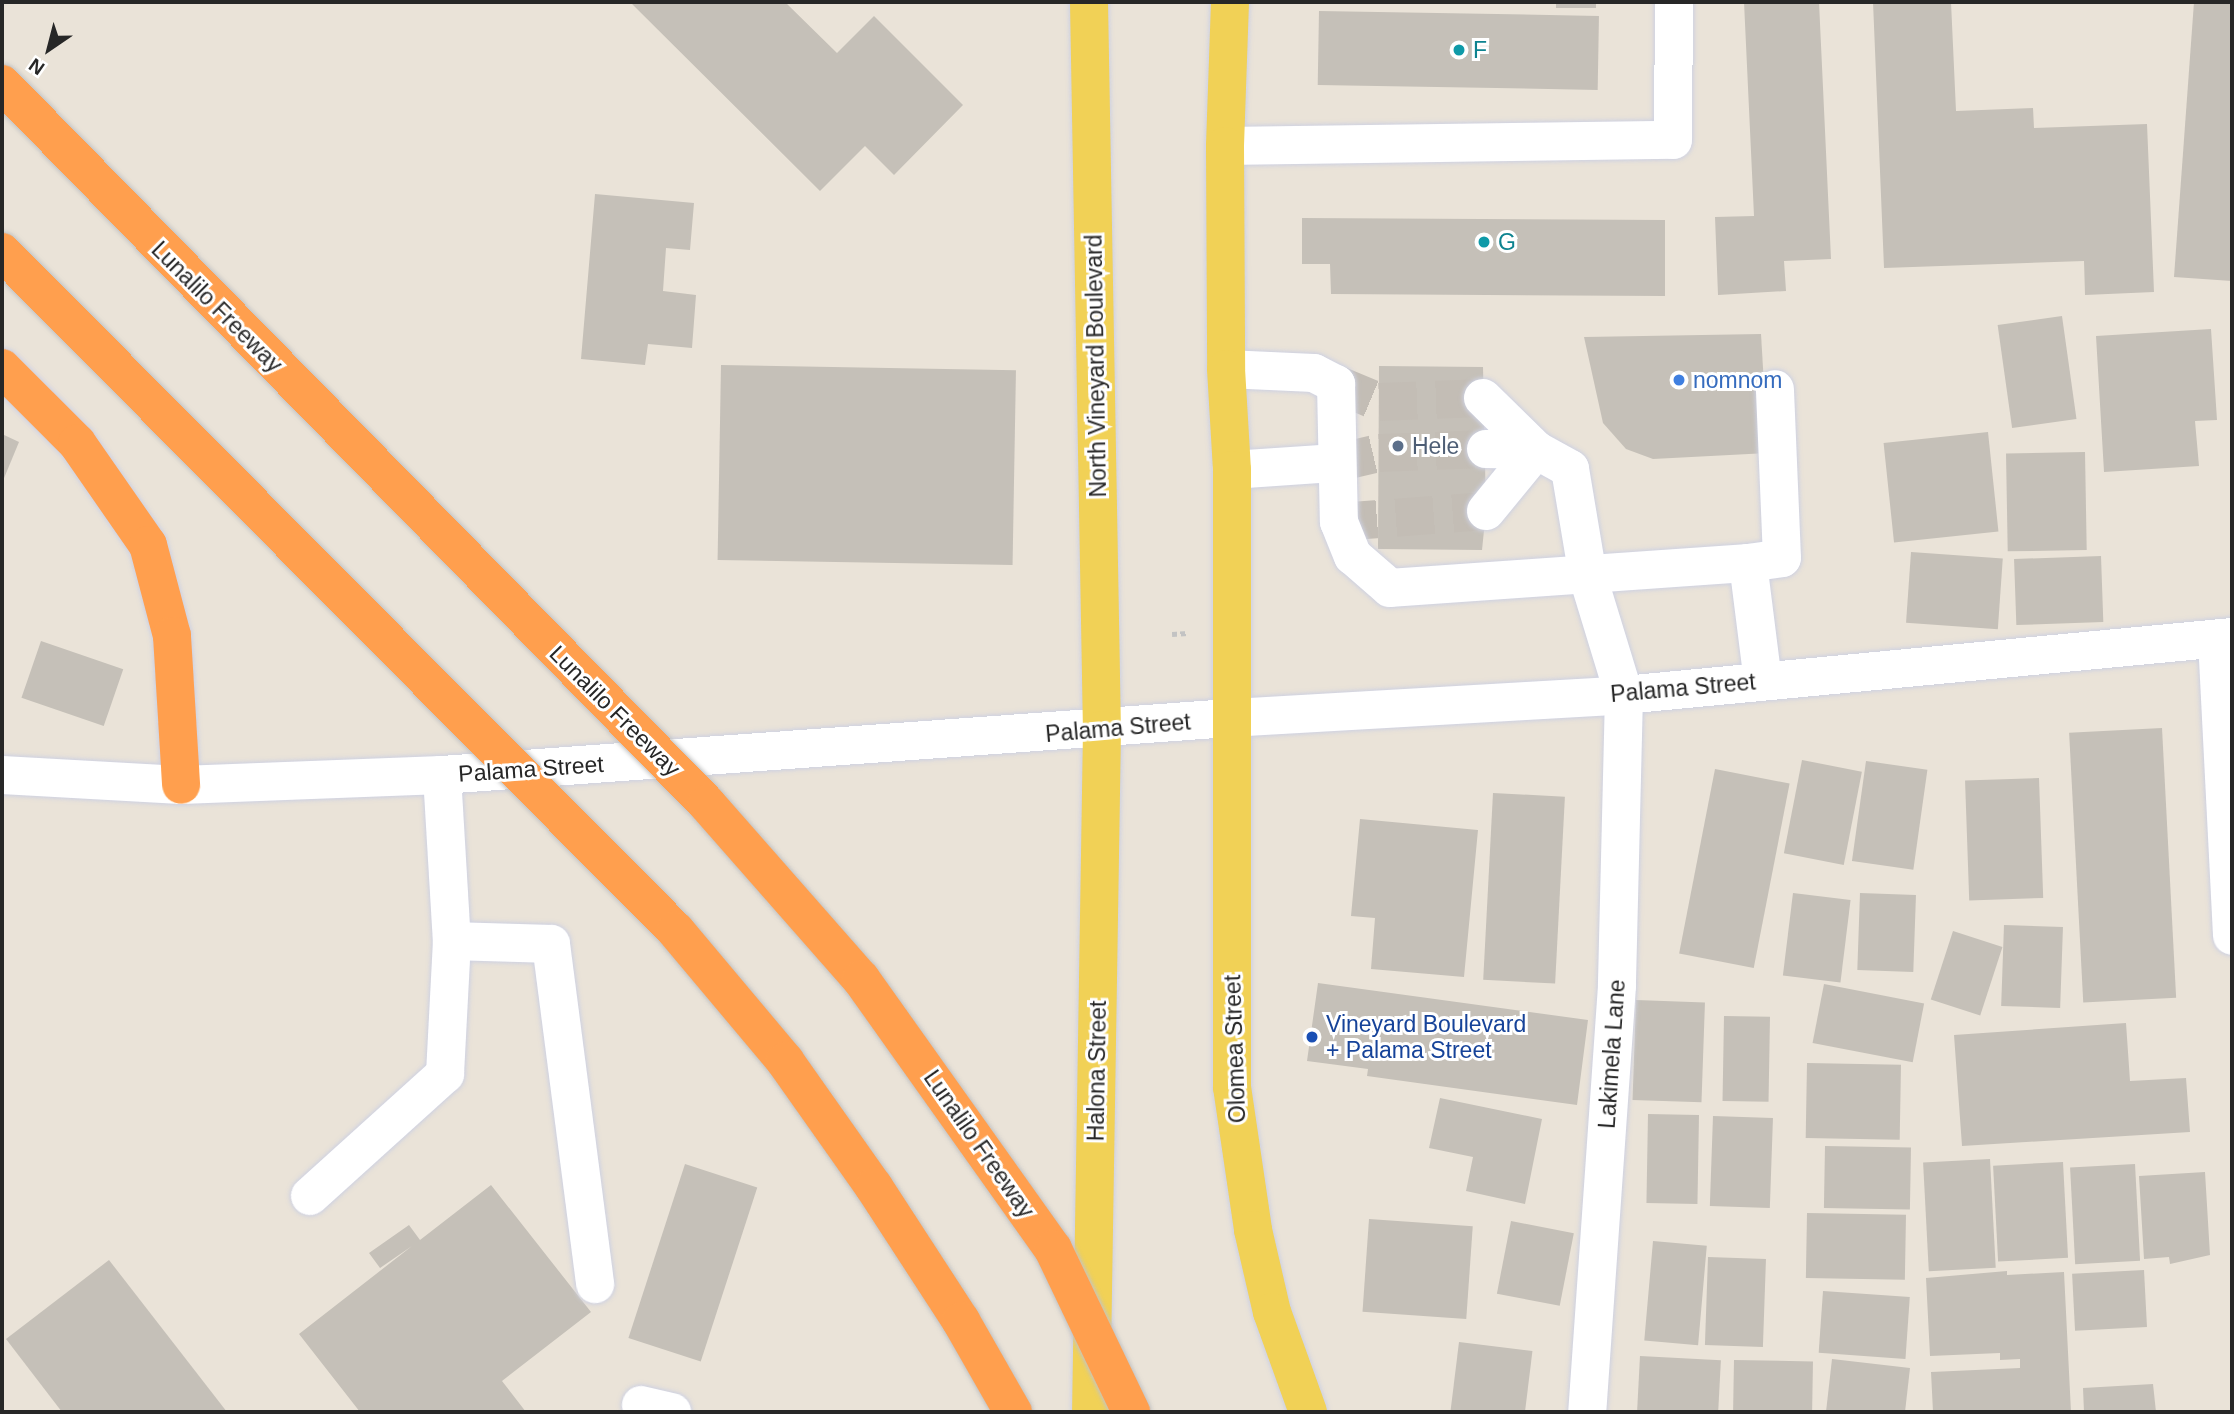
<!DOCTYPE html>
<html>
<head>
<meta charset="utf-8">
<style>
  body { margin:0 }
  #map { position:relative; width:2234px; height:1414px; overflow:hidden; background:#eae3d8; font-family:Helvetica,sans-serif }
  div>[style] { position:absolute }
  .building>* { inset:0; background:#c5c0b8; transform-origin:0 0 }
  .minor-tunnel>* { height:38px; margin-top:-19px; transform-origin:0; background:repeating-linear-gradient(90deg,#c3bdb5 0 38px,transparent 0 57px) }
  .path>* { height:4.5px; margin-top:-2.25px; transform-origin:0; background:repeating-linear-gradient(90deg,#c3c3c3 0 5px,transparent 0 8.5px) }
  .roads { filter:drop-shadow(0 0 2px #ced1e1) drop-shadow(0 0 2px #ced1e1) }
  .minor>* { height:38px; margin:-19px; padding:0 19px; transform-origin:19px; border-radius:19px; background:#fff }
  .major>* { height:38px; margin:-19px; padding:0 19px; transform-origin:19px; border-radius:19px; background:#f1d156 }
  .highway>* { height:38px; margin:-19px; padding:0 19px; transform-origin:19px; border-radius:19px; background:#ff9f4e }
  .bridges { filter:drop-shadow(0 0 2px #c3c3c3) drop-shadow(0 0 2px #c3c3c3) }
  .highway-bridge>* { height:38px; margin:-19px; padding:0 19px; transform-origin:19px; border-radius:19px; background:#ff9f4e }
  .dots>* { width:19px; height:19px; translate:-50% -50%; box-sizing:border-box; border:4px solid #fff; border-radius:50% }
  span { translate:-50% -50%; white-space:nowrap; text-align:center; line-height:1.15; -webkit-text-stroke:6px #fff; paint-order:stroke }
  .culture-label { font-size:23px; color:#0d838f }
  .left { translate:0 -50%; text-align:left }
  .street-label { font-size:23px; color:#272727 }
  .shop-label { font-size:23px; color:#366cbe }
  .service-label { font-size:23px; color:#4e5e75 }
  .transit-label { font-size:23px; color:#164399 }
  .frame { position:absolute; inset:0; border:4px solid #272727; pointer-events:none }
  .north { position:absolute; left:14px; top:14px; width:70px; height:70px; -webkit-text-stroke:5px #fff; paint-order:stroke; rotate:215deg; font-size:19px; font-weight:700; line-height:28px; text-align:center; color:#272727 }
  .north::after { content:''; display:block; margin:auto; width:24px; height:32px; background:#272727; clip-path:polygon(50% 0,100% 100%,50% 72%,0 100%) }
</style>
</head>
<body>
<div id="map">
  <div class="building">
    <i style="clip-path:polygon(630px 2px,785px 2px,837px 53px,874px 16px,963px 105px,894px 175px,865px 146px,820px 191px)"></i>
    <i style="left:1556px;top:2px;width:40px;height:6px"></i>
    <i style="clip-path:polygon(1744px 2px,1819px 2px,1831px 259px,1784px 261px,1786px 291px,1718px 295px,1715px 217px,1754px 216px)"></i>
    <i style="clip-path:polygon(1873px 2px,1951px 2px,1956px 111px,2033px 108px,2034px 128px,2147px 124px,2154px 292px,2085px 295px,2084px 261px,1884px 268px)"></i>
    <i style="clip-path:polygon(2194px 2px,2232px 2px,2232px 281px,2174px 277px)"></i>
    <i style="left:1319px;top:11px;width:280px;height:74px;rotate:1deg"></i>
    <i style="clip-path:polygon(595px 194px,694px 203px,690px 250px,666px 248px,663px 291px,696px 295px,692px 348px,648px 344px,645px 365px,581px 359px)"></i>
    <i style="clip-path:polygon(1302px 218px,1665px 220px,1665px 296px,1331px 294px,1330px 264px,1302px 264px)"></i>
    <i style="left:2062px;top:316px;width:104px;height:65px;rotate:82deg"></i>
    <i style="clip-path:polygon(2211px 329px,2217px 420px,2195px 421px,2199px 466px,2104px 472px,2096px 336px)"></i>
    <i style="clip-path:polygon(1761px 334px,1768px 453px,1653px 459px,1626px 449px,1603px 423px,1584px 337px)"></i>
    <i style="left:721px;top:365px;width:295px;height:195px;rotate:1deg"></i>
    <i style="clip-path:polygon(1379px 366px,1483px 367px,1486px 511px,1482px 550px,1378px 549px)"></i>
    <i style="left:1988px;top:432px;width:100px;height:105px;rotate:84deg"></i>
    <i style="clip-path:polygon(2px 434px,19px 442px,2px 483px)"></i>
    <i style="left:2085px;top:452px;width:98px;height:79px;rotate:89deg"></i>
    <i style="left:1911px;top:552px;width:92px;height:71px;rotate:4deg"></i>
    <i style="left:2101px;top:556px;width:66px;height:87px;rotate:88deg"></i>
    <i style="left:41px;top:641px;width:87px;height:60px;rotate:19deg"></i>
    <i style="left:2162px;top:728px;width:270px;height:93px;rotate:87deg"></i>
    <i style="left:1802px;top:760px;width:61px;height:95px;rotate:11deg"></i>
    <i style="left:1866px;top:761px;width:62px;height:101px;rotate:8deg"></i>
    <i style="left:1715px;top:769px;width:76px;height:188px;rotate:11deg"></i>
    <i style="left:2039px;top:778px;width:120px;height:74px;rotate:88deg"></i>
    <i style="left:1493px;top:793px;width:72px;height:187px;rotate:3deg"></i>
    <i style="clip-path:polygon(1360px 819px,1478px 830px,1464px 977px,1371px 969px,1375px 918px,1351px 916px)"></i>
    <i style="left:1793px;top:893px;width:58px;height:83px;rotate:7deg"></i>
    <i style="left:1860px;top:893px;width:56px;height:77px;rotate:2deg"></i>
    <i style="left:2004px;top:925px;width:59px;height:81px;rotate:2deg"></i>
    <i style="left:1953px;top:931px;width:52px;height:72px;rotate:18deg"></i>
    <i style="clip-path:polygon(1318px 983px,1588px 1020px,1577px 1105px,1367px 1076px,1368px 1069px,1307px 1061px)"></i>
    <i style="left:1824px;top:984px;width:102px;height:60px;rotate:11deg"></i>
    <i style="left:1636px;top:1000px;width:69px;height:100px;rotate:2deg"></i>
    <i style="left:1724px;top:1016px;width:46px;height:85px;rotate:1deg"></i>
    <i style="clip-path:polygon(2126px 1023px,2130px 1081px,2186px 1078px,2190px 1132px,1962px 1146px,1954px 1035px)"></i>
    <i style="left:1807px;top:1063px;width:94px;height:75px;rotate:1deg"></i>
    <i style="clip-path:polygon(1440px 1098px,1542px 1119px,1525px 1204px,1466px 1191px,1473px 1157px,1429px 1148px)"></i>
    <i style="left:1648px;top:1114px;width:51px;height:89px;rotate:1deg"></i>
    <i style="left:1713px;top:1116px;width:60px;height:90px;rotate:2deg"></i>
    <i style="left:1825px;top:1146px;width:86px;height:62px;rotate:1deg"></i>
    <i style="left:1990px;top:1159px;width:109px;height:67px;rotate:87deg"></i>
    <i style="left:2063px;top:1162px;width:96px;height:70px;rotate:87deg"></i>
    <i style="left:685px;top:1164px;width:76px;height:183px;rotate:18deg"></i>
    <i style="left:2135px;top:1164px;width:97px;height:65px;rotate:87deg"></i>
    <i style="clip-path:polygon(2205px 1172px,2210px 1255px,2170px 1264px,2169px 1257px,2144px 1259px,2139px 1176px)"></i>
    <i style="clip-path:polygon(491px 1185px,591px 1312px,502px 1381px,526px 1412px,360px 1412px,299px 1334px,412px 1246px,380px 1268px,369px 1253px,409px 1225px,420px 1240px)"></i>
    <i style="left:1807px;top:1213px;width:99px;height:65px;rotate:1deg"></i>
    <i style="left:1369px;top:1219px;width:104px;height:93px;rotate:4deg"></i>
    <i style="left:1511px;top:1221px;width:64px;height:74px;rotate:11deg"></i>
    <i style="left:1653px;top:1241px;width:54px;height:100px;rotate:5deg"></i>
    <i style="left:1708px;top:1257px;width:58px;height:88px;rotate:2deg"></i>
    <i style="clip-path:polygon(109px 1260px,227px 1412px,62px 1412px,6px 1339px)"></i>
    <i style="left:2144px;top:1270px;width:57px;height:72px;rotate:87deg"></i>
    <i style="clip-path:polygon(2007px 1271px,2007px 1275px,2064px 1272px,2071px 1412px,1933px 1412px,1931px 1372px,2020px 1368px,2020px 1359px,2000px 1360px,2000px 1353px,1930px 1356px,1926px 1278px)"></i>
    <i style="left:1823px;top:1291px;width:87px;height:62px;rotate:4deg"></i>
    <i style="left:1459px;top:1342px;width:74px;height:71px;rotate:7deg"></i>
    <i style="left:1640px;top:1356px;width:81px;height:56px;rotate:3deg"></i>
    <i style="clip-path:polygon(1832px 1359px,1910px 1368px,1905px 1412px,1826px 1412px)"></i>
    <i style="left:1734px;top:1360px;width:79px;height:52px;rotate:1deg"></i>
    <i style="clip-path:polygon(2153px 1384px,2156px 1412px,2084px 1412px,2083px 1388px)"></i>
  </div>
  <div class="minor-tunnel">
    <i style="left:1336px;top:384px;width:47px;rotate:22.7deg"></i>
    <i style="left:1379px;top:402px;width:104px;rotate:-2.2deg"></i>
    <i style="left:1336px;top:463px;width:44px;rotate:-13.1deg"></i>
    <i style="left:1379px;top:453px;width:107px;rotate:-2.1deg"></i>
    <i style="left:1339px;top:522px;width:147px;rotate:-4.3deg"></i>
  </div>
  <div class="path">
    <i style="left:1172px;top:634px;width:16px;rotate:-4deg"></i>
  </div>
  <div class="roads">
    <div class="minor">
      <i style="left:1225px;top:146px;width:448px;rotate:-0.8deg"></i>
      <i style="left:1673px;top:140px;width:138px;rotate:-89.6deg"></i>
      <i style="left:1226px;top:369px;width:88px;rotate:2.6deg"></i>
      <i style="left:1314px;top:373px;width:25px;rotate:27deg"></i>
      <i style="left:1336px;top:384px;width:138px;rotate:88.8deg"></i>
      <i style="left:1339px;top:522px;width:37px;rotate:68deg"></i>
      <i style="left:1353px;top:556px;width:49px;rotate:40.9deg"></i>
      <i style="left:1390px;top:588px;width:359px;rotate:-4deg"></i>
      <i style="left:1748px;top:563px;width:119px;rotate:82.8deg"></i>
      <i style="left:1483px;top:398px;width:74px;rotate:44.5deg"></i>
      <i style="left:1486px;top:449px;width:50px;rotate:1.1deg"></i>
      <i style="left:1232px;top:470px;width:104px;rotate:-3.9deg"></i>
      <i style="left:1486px;top:511px;width:79px;rotate:-50.7deg"></i>
      <i style="left:1536px;top:450px;width:39px;rotate:29deg"></i>
      <i style="left:1570px;top:469px;width:109px;rotate:80.5deg"></i>
      <i style="left:1588px;top:577px;width:123px;rotate:73deg"></i>
      <i style="left:1624px;top:695px;width:291px;rotate:91.4deg"></i>
      <i style="left:1617px;top:986px;width:427px;rotate:94deg"></i>
      <i style="left:1748px;top:563px;width:34px;rotate:-8deg"></i>
      <i style="left:1782px;top:558px;width:169px;rotate:-92.4deg"></i>
      <i style="left:2217px;top:639px;width:297px;rotate:87.1deg"></i>
      <i style="left:2px;top:775px;width:179px;rotate:3.2deg"></i>
      <i style="left:181px;top:785px;width:261px;rotate:-2.2deg"></i>
      <i style="left:442px;top:775px;width:790px;rotate:-4.14deg"></i>
      <i style="left:1230px;top:718px;width:395px;rotate:-3.3deg"></i>
      <i style="left:1624px;top:695px;width:611px;rotate:-5.45deg"></i>
      <i style="left:442px;top:775px;width:166px;rotate:86.6deg"></i>
      <i style="left:452px;top:941px;width:99px;rotate:1.7deg"></i>
      <i style="left:551px;top:944px;width:343px;rotate:82.6deg"></i>
      <i style="left:310px;top:1196px;width:182px;rotate:-42.1deg"></i>
      <i style="left:445px;top:1074px;width:133px;rotate:-87deg"></i>
      <i style="left:641px;top:1405px;width:32px;rotate:13deg"></i>
    </div>
    <div class="major">
      <i style="left:1089px;top:2px;width:728px;rotate:88.98deg"></i>
      <i style="left:1102px;top:730px;width:682px;rotate:90.92deg"></i>
      <i style="left:1230px;top:2px;width:144px;rotate:92deg"></i>
      <i style="left:1225px;top:146px;width:223px;rotate:89.7deg"></i>
      <i style="left:1226px;top:369px;width:101px;rotate:86.6deg"></i>
      <i style="left:1232px;top:470px;width:617px;rotate:90deg"></i>
      <i style="left:1232px;top:1087px;width:145px;rotate:81.6deg"></i>
      <i style="left:1253px;top:1230px;width:84px;rotate:77deg"></i>
      <i style="left:1272px;top:1312px;width:106px;rotate:70.2deg"></i>
    </div>
    <div class="highway">
      <i style="left:2px;top:368px;width:106px;rotate:45deg"></i>
      <i style="left:77px;top:443px;width:124px;rotate:55.2deg"></i>
      <i style="left:148px;top:545px;width:94px;rotate:75.2deg"></i>
      <i style="left:172px;top:636px;width:149px;rotate:86.5deg"></i>
    </div>
  </div>
  <div class="bridges">
    <div class="highway-bridge">
      <i style="left:2px;top:84px;width:1008px;rotate:45.6deg"></i>
      <i style="left:707px;top:804px;width:233px;rotate:48.7deg"></i>
      <i style="left:861px;top:979px;width:331px;rotate:54.6deg"></i>
      <i style="left:1053px;top:1249px;width:181px;rotate:64.4deg"></i>
      <i style="left:2px;top:252px;width:957px;rotate:45.21deg"></i>
      <i style="left:676px;top:931px;width:170px;rotate:50deg"></i>
      <i style="left:785px;top:1061px;width:154px;rotate:54.8deg"></i>
      <i style="left:874px;top:1187px;width:160px;rotate:57deg"></i>
      <i style="left:961px;top:1321px;width:105px;rotate:60.3deg"></i>
    </div>
  </div>
  <div class="dots">
    <i style="left:1459px;top:50px;background:#0f9aa8"></i>
    <i style="left:1484px;top:242px;background:#0f9aa8"></i>
    <i style="left:1679px;top:380px;background:#3f7fe0"></i>
    <i style="left:1398px;top:446px;background:#5c6f8a"></i>
    <i style="left:1312px;top:1037px;background:#1a4fb4"></i>
  </div>
  <div class="culture-label">
    <span class="left" style="left:1473px;top:50px">F</span>
    <span class="left" style="left:1498px;top:242px">G</span>
  </div>
  <div class="street-label">
    <span style="left:217px;top:307px;rotate:45deg">Lunalilo Freeway</span>
    <span style="left:1096px;top:366px;rotate:-91deg">North Vineyard Boulevard</span>
    <span style="left:1683px;top:688px;rotate:-5deg">Palama Street</span>
    <span style="left:615px;top:711px;rotate:45deg">Lunalilo Freeway</span>
    <span style="left:1118px;top:728px;rotate:-5deg">Palama Street</span>
    <span style="left:531px;top:769px;rotate:-4deg">Palama Street</span>
    <span style="left:1235px;top:1049px;rotate:-92deg">Olomea Street</span>
    <span style="left:1612px;top:1054px;rotate:-86deg">Lakimela Lane</span>
    <span style="left:1097px;top:1071px;rotate:-89deg">Halona Street</span>
    <span style="left:979px;top:1144px;rotate:55deg">Lunalilo Freeway</span>
  </div>
  <div class="shop-label">
    <span class="left" style="left:1693px;top:380px">nomnom</span>
  </div>
  <div class="service-label">
    <span class="left" style="left:1412px;top:446px">Hele</span>
  </div>
  <div class="transit-label">
    <span class="left" style="left:1326px;top:1037px">Vineyard Boulevard<br>+ Palama Street</span>
  </div>
  <div class="frame"></div>
  <div class="north">N</div>
</div>
</body>
</html>
